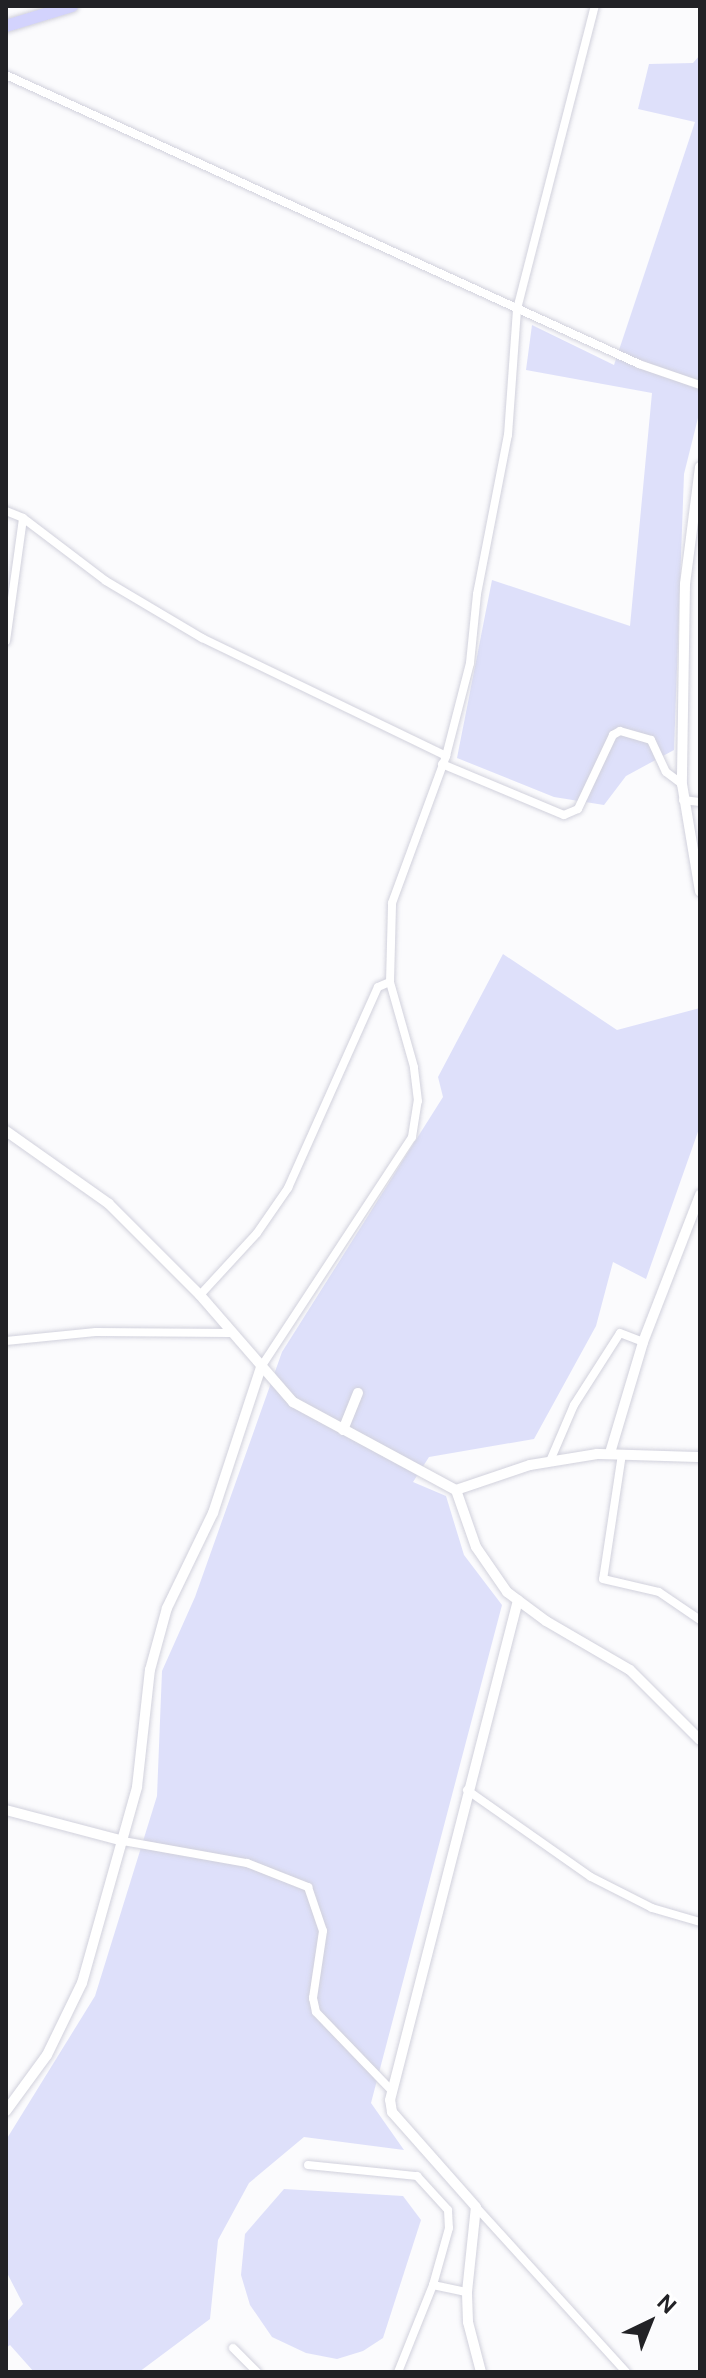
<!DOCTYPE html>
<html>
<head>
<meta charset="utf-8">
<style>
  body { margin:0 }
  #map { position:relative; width:706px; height:2378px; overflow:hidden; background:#fbfbfd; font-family:"DM Sans",sans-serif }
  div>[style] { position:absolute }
  .green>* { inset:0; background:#dee0fa }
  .roads { filter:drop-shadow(0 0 2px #d1d1dc) drop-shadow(0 0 2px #d1d1dc) }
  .minor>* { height:8px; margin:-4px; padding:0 4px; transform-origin:4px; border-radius:4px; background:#fff }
  .tertiary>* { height:10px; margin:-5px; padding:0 5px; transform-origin:5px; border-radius:5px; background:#fff }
  .primary>* { height:12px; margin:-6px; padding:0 6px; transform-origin:6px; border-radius:6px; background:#d3d3fd }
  span { translate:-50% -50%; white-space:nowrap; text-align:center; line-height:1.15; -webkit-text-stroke:7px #fff; paint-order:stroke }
  .frame { position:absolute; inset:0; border:8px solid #222226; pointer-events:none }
  .north { position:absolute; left:610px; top:2282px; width:80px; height:80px; -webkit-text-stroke:6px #fff; paint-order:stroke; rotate:43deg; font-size:22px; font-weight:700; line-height:32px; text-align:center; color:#222226 }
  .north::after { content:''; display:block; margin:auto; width:28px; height:36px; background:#222226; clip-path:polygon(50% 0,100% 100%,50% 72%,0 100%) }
</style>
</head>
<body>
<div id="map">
  <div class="green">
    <i style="clip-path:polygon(700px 55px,700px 410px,684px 474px,674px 750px,626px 776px,604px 805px,554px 797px,457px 758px,492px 580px,630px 626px,652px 393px,526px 370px,532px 325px,614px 365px,695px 122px,638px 109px,649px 64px,693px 63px)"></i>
    <i style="clip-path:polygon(503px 954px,617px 1030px,700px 1008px,700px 1126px,646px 1279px,613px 1262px,596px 1326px,534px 1439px,429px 1457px,413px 1482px,446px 1496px,464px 1555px,502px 1605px,371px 2103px,404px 2150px,304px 2137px,249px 2183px,218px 2240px,210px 2319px,139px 2372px,34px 2372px,10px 2345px,6px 2348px,6px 2323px,23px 2304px,6px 2271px,6px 2140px,95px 1996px,157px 1796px,162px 1671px,195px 1597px,282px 1352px,443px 1097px,438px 1077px)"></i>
    <i style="clip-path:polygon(284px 2189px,403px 2196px,421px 2220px,383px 2338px,363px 2351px,337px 2359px,306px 2353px,272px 2337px,250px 2305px,241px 2275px,245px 2234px)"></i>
  </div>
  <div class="roads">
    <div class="minor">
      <i style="left:6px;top:75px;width:696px;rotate:24.54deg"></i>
      <i style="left:639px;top:364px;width:65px;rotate:19deg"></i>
      <i style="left:6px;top:511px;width:18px;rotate:22deg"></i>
      <i style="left:23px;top:518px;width:104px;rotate:37.2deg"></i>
      <i style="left:106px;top:581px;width:112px;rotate:30.7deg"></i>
      <i style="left:202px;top:638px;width:271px;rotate:25.8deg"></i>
      <i style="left:6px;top:641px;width:124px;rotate:-82.1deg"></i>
      <i style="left:442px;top:764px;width:132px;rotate:22.7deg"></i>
      <i style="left:564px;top:815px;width:15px;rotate:-23deg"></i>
      <i style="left:578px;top:809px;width:82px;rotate:-64.7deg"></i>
      <i style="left:613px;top:735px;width:8px;rotate:-30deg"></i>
      <i style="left:620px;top:731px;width:32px;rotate:16deg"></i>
      <i style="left:651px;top:740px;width:35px;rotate:65deg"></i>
      <i style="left:666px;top:772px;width:20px;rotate:37deg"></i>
      <i style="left:683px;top:800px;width:17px;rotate:7deg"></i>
      <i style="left:200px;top:1295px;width:84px;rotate:-47.4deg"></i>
      <i style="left:257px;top:1233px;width:55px;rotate:-55.4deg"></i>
      <i style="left:288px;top:1188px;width:220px;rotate:-65.9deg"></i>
      <i style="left:378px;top:987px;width:13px;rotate:-23deg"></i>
      <i style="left:390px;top:982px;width:79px;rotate:-88.5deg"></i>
      <i style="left:392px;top:903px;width:157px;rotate:-69.8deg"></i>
      <i style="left:446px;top:756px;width:96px;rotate:-75.5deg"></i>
      <i style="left:470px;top:663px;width:69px;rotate:-84.2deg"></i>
      <i style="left:477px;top:594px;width:162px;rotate:-79deg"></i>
      <i style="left:508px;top:435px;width:126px;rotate:-85.9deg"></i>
      <i style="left:517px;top:309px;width:313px;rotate:-75.6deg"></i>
      <i style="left:6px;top:1341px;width:90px;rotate:-5.7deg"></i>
      <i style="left:96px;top:1332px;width:134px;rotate:0.4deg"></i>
      <i style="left:261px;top:1367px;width:275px;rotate:-56.7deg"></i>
      <i style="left:412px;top:1137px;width:36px;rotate:-81deg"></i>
      <i style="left:418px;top:1101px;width:34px;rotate:-97deg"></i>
      <i style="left:414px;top:1067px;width:88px;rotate:-105.8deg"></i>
      <i style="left:622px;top:1454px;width:126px;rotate:98.6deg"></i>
      <i style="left:603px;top:1579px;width:57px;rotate:13.1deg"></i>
      <i style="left:659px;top:1592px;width:50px;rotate:34.3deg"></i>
      <i style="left:550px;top:1461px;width:61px;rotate:-66.8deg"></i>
      <i style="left:574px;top:1405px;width:85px;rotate:-57.4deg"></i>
      <i style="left:620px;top:1333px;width:25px;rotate:21deg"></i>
      <i style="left:467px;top:1790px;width:151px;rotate:35.1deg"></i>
      <i style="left:591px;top:1877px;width:68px;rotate:26.9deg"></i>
      <i style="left:652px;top:1908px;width:50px;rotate:16.3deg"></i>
      <i style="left:123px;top:1841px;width:126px;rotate:10.1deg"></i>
      <i style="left:247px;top:1863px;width:66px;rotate:21.5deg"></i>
      <i style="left:308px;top:1887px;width:46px;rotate:71.2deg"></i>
      <i style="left:323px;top:1931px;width:68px;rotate:98.5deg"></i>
      <i style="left:313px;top:1998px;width:14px;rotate:78deg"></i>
      <i style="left:316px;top:2012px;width:108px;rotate:46.1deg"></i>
      <i style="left:308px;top:2165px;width:110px;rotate:5.8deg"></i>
      <i style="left:417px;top:2176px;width:46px;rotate:47.6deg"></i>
      <i style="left:448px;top:2210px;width:18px;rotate:87deg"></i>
      <i style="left:449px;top:2228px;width:59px;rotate:105.7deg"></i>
      <i style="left:433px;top:2285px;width:94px;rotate:111.9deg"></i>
      <i style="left:476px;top:2207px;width:223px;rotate:47.7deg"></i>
      <i style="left:433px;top:2285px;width:35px;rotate:12deg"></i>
      <i style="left:233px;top:2348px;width:34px;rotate:45deg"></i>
    </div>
    <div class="tertiary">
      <i style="left:700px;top:467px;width:118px;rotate:97.3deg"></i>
      <i style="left:685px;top:584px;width:200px;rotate:90.9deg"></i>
      <i style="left:682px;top:784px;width:109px;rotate:80.5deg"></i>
      <i style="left:6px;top:1131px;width:126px;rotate:35.3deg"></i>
      <i style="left:109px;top:1204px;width:129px;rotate:45deg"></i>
      <i style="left:200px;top:1295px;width:142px;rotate:49deg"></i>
      <i style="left:293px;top:1402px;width:185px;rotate:28.4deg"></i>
      <i style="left:456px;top:1490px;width:60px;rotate:70.7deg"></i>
      <i style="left:476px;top:1547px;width:55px;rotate:55.4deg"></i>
      <i style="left:507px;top:1592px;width:49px;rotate:36.6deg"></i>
      <i style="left:546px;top:1621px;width:97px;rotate:30.3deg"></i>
      <i style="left:630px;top:1670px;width:99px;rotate:45deg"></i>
      <i style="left:343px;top:1430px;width:40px;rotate:-68deg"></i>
      <i style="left:610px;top:1453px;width:116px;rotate:-73.4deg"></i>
      <i style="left:643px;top:1342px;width:158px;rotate:-68.8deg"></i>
      <i style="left:456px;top:1490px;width:78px;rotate:-18.7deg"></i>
      <i style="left:530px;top:1465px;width:68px;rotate:-9.3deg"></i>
      <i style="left:597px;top:1454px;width:103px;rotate:1.7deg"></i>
      <i style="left:6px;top:1810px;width:121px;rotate:14.8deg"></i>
      <i style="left:6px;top:2111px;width:69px;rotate:-53.8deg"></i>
      <i style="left:47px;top:2055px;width:80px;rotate:-64.1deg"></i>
      <i style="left:82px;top:1983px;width:204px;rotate:-74.3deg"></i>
      <i style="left:137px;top:1787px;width:118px;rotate:-83.7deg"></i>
      <i style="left:150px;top:1670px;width:64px;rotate:-74.7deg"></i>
      <i style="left:167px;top:1608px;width:106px;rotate:-64.2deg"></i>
      <i style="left:213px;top:1513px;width:154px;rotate:-71.8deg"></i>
      <i style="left:481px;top:2372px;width:52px;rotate:-104.6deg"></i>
      <i style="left:468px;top:2322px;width:30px;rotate:-92deg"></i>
      <i style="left:467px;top:2292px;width:85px;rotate:-84deg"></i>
      <i style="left:476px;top:2207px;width:127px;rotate:-131.5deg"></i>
      <i style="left:392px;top:2112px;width:12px;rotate:-99deg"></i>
      <i style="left:390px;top:2100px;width:516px;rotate:-75.64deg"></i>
    </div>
    <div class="primary">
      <i style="left:6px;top:26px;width:69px;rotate:-16.9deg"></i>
    </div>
  </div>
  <div class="frame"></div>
  <div class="north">N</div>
</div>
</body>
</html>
